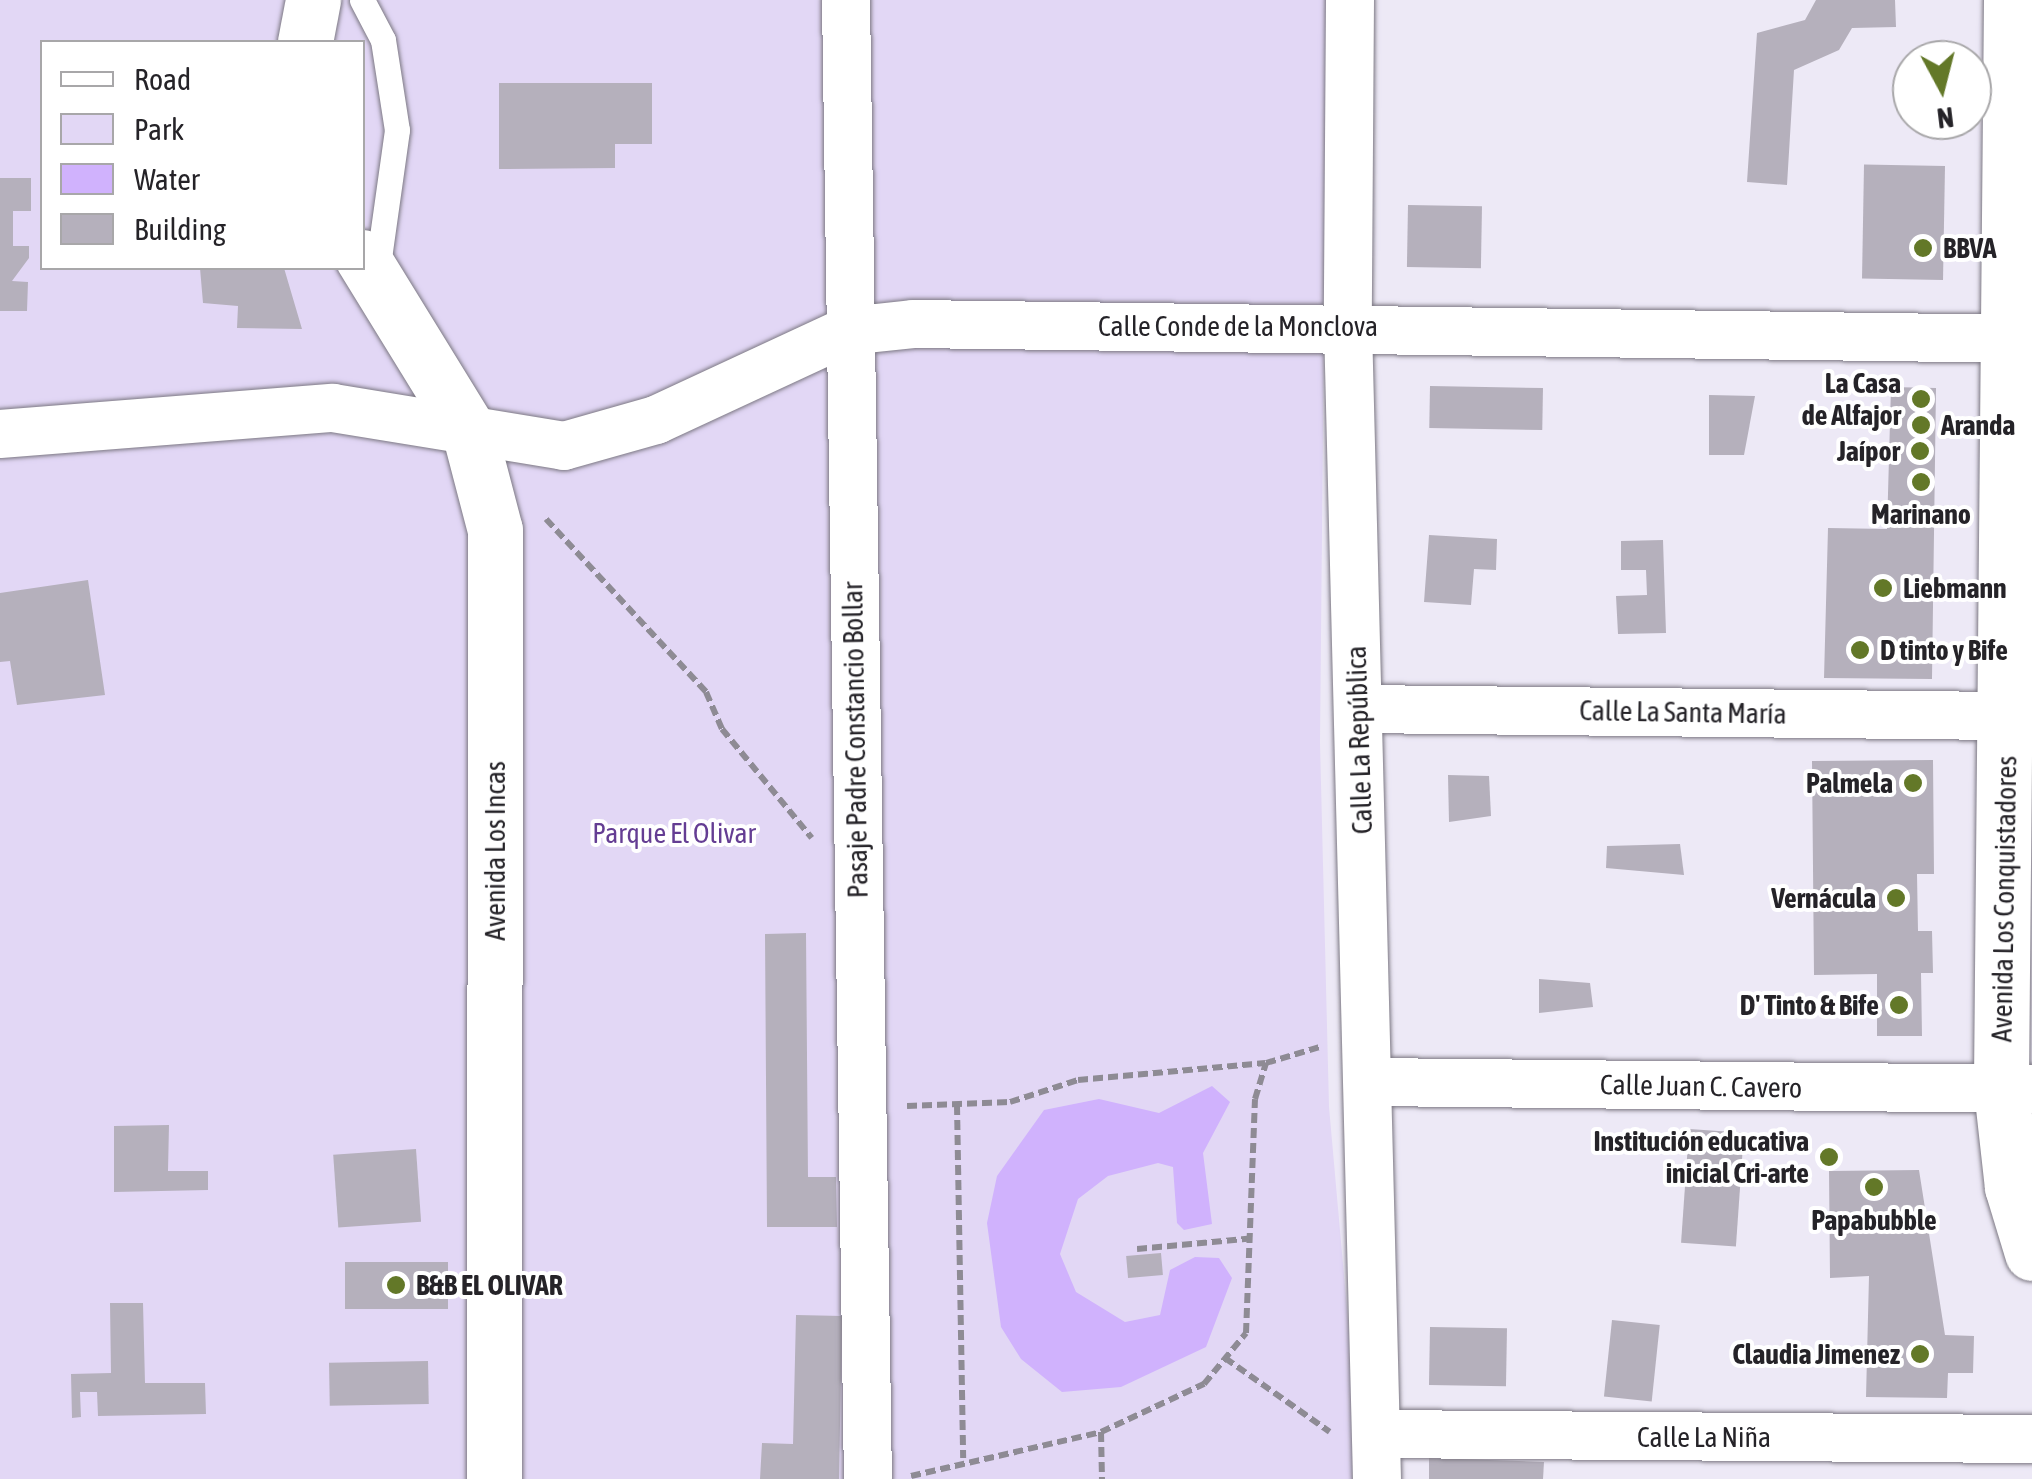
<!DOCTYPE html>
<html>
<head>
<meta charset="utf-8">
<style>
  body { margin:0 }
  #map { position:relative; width:2032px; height:1479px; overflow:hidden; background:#ede9f6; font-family:"Asap Condensed",sans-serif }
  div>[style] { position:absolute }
  .green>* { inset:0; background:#e2d7f5 }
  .water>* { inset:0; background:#d0b2fd }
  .building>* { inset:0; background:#b5b0bc; transform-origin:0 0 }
  .path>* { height:6px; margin-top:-3px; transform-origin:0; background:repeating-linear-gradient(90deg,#8e8b94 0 10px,transparent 0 15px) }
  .roads { filter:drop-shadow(0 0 2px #7c7883) drop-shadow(0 0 2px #7c7883) }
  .lane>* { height:25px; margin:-12.5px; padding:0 12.5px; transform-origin:12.5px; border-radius:12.5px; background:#fff }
  .street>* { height:48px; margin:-24px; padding:0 24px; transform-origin:24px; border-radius:24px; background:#fff }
  .secondary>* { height:55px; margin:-27.5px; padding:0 27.5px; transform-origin:27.5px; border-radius:27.5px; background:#fff }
  .dots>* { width:28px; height:28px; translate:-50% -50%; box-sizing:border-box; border:5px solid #fff; border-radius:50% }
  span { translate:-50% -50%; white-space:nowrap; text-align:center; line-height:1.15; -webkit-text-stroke:8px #fff; paint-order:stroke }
  .poi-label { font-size:28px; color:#252328; font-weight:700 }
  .left { translate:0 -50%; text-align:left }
  .right { translate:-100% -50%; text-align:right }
  .street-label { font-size:28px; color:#252328 }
  .park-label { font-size:28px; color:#643d93 }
  .legend { position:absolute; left:40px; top:40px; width:325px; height:230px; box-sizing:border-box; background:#fff; border:2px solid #a8a7a9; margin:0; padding:12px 18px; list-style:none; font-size:30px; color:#252328 }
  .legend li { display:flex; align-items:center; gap:20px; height:50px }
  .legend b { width:50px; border:2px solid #a8a7a9 }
  .north { position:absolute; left:1892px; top:40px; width:100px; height:100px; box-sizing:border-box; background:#fff; border:2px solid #a8a7a9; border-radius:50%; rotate:173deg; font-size:28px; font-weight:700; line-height:40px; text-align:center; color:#252328 }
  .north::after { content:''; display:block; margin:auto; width:35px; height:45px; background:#637828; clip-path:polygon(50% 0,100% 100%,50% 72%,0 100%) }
</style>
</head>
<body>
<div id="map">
  <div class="green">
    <i style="clip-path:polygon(evenodd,0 0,1327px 0,1320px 743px,1329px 1107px,1356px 1410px,1352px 1479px,0 1479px,0 0,42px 42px,362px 42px,362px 268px,42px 268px,42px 42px)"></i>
  </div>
  <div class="water">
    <i style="clip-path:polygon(1212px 1086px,1230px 1102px,1203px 1153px,1212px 1224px,1184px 1230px,1177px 1223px,1173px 1167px,1158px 1163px,1108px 1176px,1078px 1199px,1060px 1254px,1076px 1292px,1125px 1322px,1160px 1315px,1170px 1270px,1195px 1257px,1219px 1258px,1232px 1278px,1206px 1347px,1121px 1387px,1062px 1392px,1021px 1359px,1001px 1327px,987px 1223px,997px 1176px,1044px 1110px,1099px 1099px,1159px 1113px)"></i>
  </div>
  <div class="building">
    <i style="clip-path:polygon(1816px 0,1895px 0,1896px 27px,1852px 28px,1839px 50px,1794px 70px,1787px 185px,1747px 182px,1757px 33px,1805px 20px)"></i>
    <i style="clip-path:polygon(499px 83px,652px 83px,652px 144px,615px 144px,615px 168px,499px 169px)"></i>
    <i style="left:1945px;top:166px;width:114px;height:81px;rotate:91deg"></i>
    <i style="clip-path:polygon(0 178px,31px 178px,31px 211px,13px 211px,13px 246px,29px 246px,29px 258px,12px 281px,28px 282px,27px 311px,0 311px)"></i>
    <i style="left:1408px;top:205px;width:74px;height:62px;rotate:1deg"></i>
    <i style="clip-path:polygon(200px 268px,284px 268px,302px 329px,237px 328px,238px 306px,203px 303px)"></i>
    <i style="left:1430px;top:386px;width:113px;height:42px;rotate:1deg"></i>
    <i style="clip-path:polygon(1891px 387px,1936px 388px,1932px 679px,1824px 678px,1828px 528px,1887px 529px)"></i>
    <i style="clip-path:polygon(1709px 395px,1755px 396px,1744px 455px,1709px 455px)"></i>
    <i style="clip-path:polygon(1429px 535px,1497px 539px,1496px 570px,1474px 569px,1471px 605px,1424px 602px)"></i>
    <i style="clip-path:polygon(1663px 540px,1666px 633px,1618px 634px,1616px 596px,1647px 595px,1646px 570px,1621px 570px,1621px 541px)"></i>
    <i style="clip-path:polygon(88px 580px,105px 695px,17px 705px,10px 661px,0 662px,0 593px)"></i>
    <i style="clip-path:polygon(1933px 760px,1934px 874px,1917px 874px,1918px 931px,1932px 931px,1933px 973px,1921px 973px,1922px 1036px,1877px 1036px,1877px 974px,1814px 975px,1812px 761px)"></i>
    <i style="clip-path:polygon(1448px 775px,1489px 776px,1491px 816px,1449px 822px)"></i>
    <i style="clip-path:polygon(1680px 844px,1684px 875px,1606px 868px,1607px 846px)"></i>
    <i style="clip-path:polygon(806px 933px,808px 1177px,836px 1177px,837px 1227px,767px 1227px,765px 934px)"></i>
    <i style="clip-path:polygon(1539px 979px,1590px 983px,1593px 1007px,1539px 1013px)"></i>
    <i style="clip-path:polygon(169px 1125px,168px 1171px,208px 1171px,208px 1190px,114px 1192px,114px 1126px)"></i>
    <i style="left:1689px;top:1129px;width:55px;height:114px;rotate:4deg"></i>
    <i style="left:416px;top:1149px;width:73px;height:83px;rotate:86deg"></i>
    <i style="clip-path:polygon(1919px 1170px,1945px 1335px,1974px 1336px,1973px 1373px,1948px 1373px,1947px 1398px,1866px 1397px,1869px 1276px,1830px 1278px,1829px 1171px)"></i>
    <i style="left:1161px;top:1253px;width:22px;height:35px;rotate:85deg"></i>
    <i style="left:345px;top:1262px;width:103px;height:47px"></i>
    <i style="clip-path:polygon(110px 1303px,143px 1303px,145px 1383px,205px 1383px,206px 1414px,98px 1416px,97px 1392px,80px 1392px,81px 1417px,72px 1418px,71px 1374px,111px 1373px)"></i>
    <i style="clip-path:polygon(796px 1315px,842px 1316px,839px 1479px,760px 1479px,762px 1443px,793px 1444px)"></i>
    <i style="left:1612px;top:1320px;width:48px;height:77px;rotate:6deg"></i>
    <i style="left:1430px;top:1327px;width:77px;height:58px;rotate:1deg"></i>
    <i style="left:428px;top:1361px;width:43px;height:99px;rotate:89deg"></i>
    <i style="clip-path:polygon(1429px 1458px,1544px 1462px,1543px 1479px,1429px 1479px)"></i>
  </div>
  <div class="path">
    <i style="left:546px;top:519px;width:236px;rotate:47.2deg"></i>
    <i style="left:706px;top:692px;width:40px;rotate:66.6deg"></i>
    <i style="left:722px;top:729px;width:141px;rotate:50.5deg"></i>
    <i style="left:957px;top:1105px;width:353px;rotate:89deg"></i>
    <i style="left:907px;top:1106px;width:103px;rotate:-2.2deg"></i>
    <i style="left:1010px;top:1102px;width:71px;rotate:-17.9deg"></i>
    <i style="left:1078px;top:1080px;width:188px;rotate:-5.2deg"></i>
    <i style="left:1137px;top:1249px;width:119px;rotate:-5.3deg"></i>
    <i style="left:1225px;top:1358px;width:128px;rotate:35.2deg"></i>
    <i style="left:1101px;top:1432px;width:47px;rotate:88.8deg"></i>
    <i style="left:911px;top:1476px;width:195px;rotate:-13deg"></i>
    <i style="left:1101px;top:1432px;width:114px;rotate:-25deg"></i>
    <i style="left:1204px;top:1384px;width:66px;rotate:-50.5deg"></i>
    <i style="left:1246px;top:1333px;width:234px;rotate:-87.8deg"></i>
    <i style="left:1255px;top:1099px;width:38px;rotate:-73deg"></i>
    <i style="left:1266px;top:1063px;width:59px;rotate:-16.6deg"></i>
  </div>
  <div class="roads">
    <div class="lane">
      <i style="left:362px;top:0;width:45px;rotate:62.3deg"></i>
      <i style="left:383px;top:40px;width:91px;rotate:81.2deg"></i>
      <i style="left:397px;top:130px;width:143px;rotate:98deg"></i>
    </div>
    <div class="street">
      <i style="left:846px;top:0;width:1479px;rotate:89.15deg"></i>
      <i style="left:1350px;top:0;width:326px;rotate:90.4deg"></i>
      <i style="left:1348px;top:326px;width:1153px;rotate:88.56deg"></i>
      <i style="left:0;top:434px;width:334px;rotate:-4.5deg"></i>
      <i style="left:333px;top:408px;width:234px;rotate:9.3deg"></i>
      <i style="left:564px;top:446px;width:96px;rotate:-15.8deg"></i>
      <i style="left:656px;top:420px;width:212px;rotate:-24.9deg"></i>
      <i style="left:848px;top:331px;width:65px;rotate:-6.1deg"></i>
      <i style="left:913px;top:324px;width:1119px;rotate:0.77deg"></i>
      <i style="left:1358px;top:709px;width:649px;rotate:0.62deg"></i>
      <i style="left:1370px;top:1082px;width:662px;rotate:0.61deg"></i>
      <i style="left:1376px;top:1434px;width:656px;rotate:0.44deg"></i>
    </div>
    <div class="secondary">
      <i style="left:2011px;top:0;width:1089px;rotate:90.53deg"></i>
      <i style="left:2001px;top:1089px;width:99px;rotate:83.6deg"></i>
      <i style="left:2012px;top:1187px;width:69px;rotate:73.1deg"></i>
      <i style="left:305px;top:42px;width:43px;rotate:-79.2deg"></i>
      <i style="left:362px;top:257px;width:204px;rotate:58.4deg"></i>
      <i style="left:469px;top:431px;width:102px;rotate:75.3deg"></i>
      <i style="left:495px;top:530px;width:949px;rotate:90.06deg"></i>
    </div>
  </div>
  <div class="dots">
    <i style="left:1923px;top:248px;background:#637828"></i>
    <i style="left:1921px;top:399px;background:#637828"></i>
    <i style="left:1921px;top:425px;background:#637828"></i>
    <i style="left:1920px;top:451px;background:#637828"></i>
    <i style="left:1921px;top:482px;background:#637828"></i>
    <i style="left:1883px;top:588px;background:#637828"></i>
    <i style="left:1860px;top:650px;background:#637828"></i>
    <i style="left:1913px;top:783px;background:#637828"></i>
    <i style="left:1896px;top:898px;background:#637828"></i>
    <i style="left:1899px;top:1005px;background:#637828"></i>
    <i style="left:1829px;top:1157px;background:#637828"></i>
    <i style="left:1874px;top:1187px;background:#637828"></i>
    <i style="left:396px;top:1285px;background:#637828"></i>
    <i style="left:1920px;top:1354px;background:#637828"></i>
  </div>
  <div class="poi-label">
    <span class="left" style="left:1943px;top:248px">BBVA</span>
    <span class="right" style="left:1901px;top:399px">La Casa<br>de Alfajor</span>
    <span class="left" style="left:1941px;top:425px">Aranda</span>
    <span class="right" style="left:1900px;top:451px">Jaípor</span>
    <span style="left:1921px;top:514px">Marinano</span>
    <span class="left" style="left:1903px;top:588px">Liebmann</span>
    <span class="left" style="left:1880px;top:650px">D tinto y Bife</span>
    <span class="right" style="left:1893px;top:783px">Palmela</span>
    <span class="right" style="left:1876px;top:898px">Vernácula</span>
    <span class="right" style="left:1879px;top:1005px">D' Tinto &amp; Bife</span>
    <span class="right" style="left:1809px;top:1157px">Institución educativa<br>inicial Cri-arte</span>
    <span style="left:1874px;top:1220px">Papabubble</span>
    <span class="left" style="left:416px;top:1285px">B&amp;B EL OLIVAR</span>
    <span class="right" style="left:1900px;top:1354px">Claudia Jimenez</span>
  </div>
  <div class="street-label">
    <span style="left:1238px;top:326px">Calle Conde de la Monclova</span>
    <span style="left:1683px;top:712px;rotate:1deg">Calle La Santa María</span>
    <span style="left:855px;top:740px;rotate:-91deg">Pasaje Padre Constancio Bollar</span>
    <span style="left:1359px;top:740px;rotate:-92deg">Calle La República</span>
    <span style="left:495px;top:851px;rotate:-90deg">Avenida Los Incas</span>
    <span style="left:2004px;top:899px;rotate:-89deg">Avenida Los Conquistadores</span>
    <span style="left:1701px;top:1086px;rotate:1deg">Calle Juan C. Cavero</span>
    <span style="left:1704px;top:1437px">Calle La Niña</span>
  </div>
  <div class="park-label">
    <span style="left:674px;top:833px">Parque El Olivar</span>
  </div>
  <ul class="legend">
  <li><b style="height:12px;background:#fff"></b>Road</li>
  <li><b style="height:28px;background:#e2d7f5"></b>Park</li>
  <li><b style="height:28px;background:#d0b2fd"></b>Water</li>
  <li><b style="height:28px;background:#b5b0bc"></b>Building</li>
  </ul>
  <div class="north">N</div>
</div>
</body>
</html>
